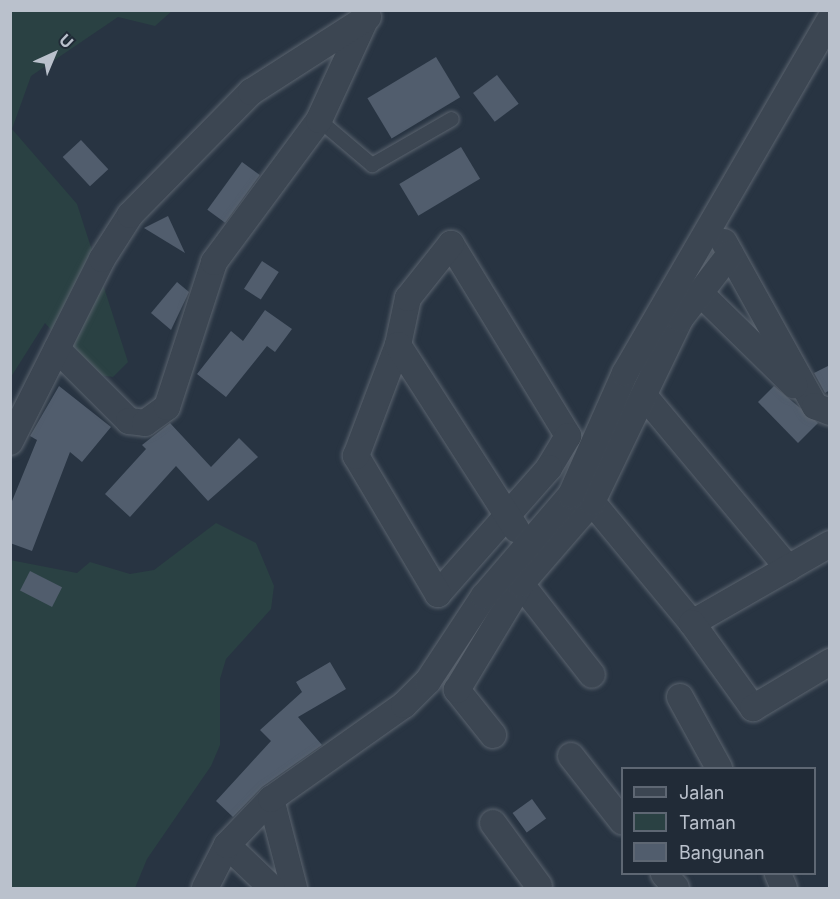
<!DOCTYPE html>
<html>
<head>
<meta charset="utf-8">
<style>
  body { margin:0 }
  #map { position:relative; width:840px; height:899px; overflow:hidden; background:#283442; font-family:Inter,sans-serif }
  div>[style] { position:absolute }
  .green>* { inset:0; background:#2a4143 }
  .building>* { inset:0; background:#515d6d; transform-origin:0 0 }
  .roads { filter:drop-shadow(0 0 2px #5b646f) drop-shadow(0 0 2px #5b646f) }
  .service>* { height:14px; margin:-7px; padding:0 7px; transform-origin:7px; border-radius:7px; background:#3c4652 }
  .minor>* { height:26px; margin:-13px; padding:0 13px; transform-origin:13px; border-radius:13px; background:#3c4652 }
  span { translate:-50% -50%; white-space:nowrap; text-align:center; line-height:1.15; -webkit-text-stroke:5px #212b37; paint-order:stroke }
  .frame { position:absolute; inset:0; border:12px solid #bac1cc; pointer-events:none }
  .legend { position:absolute; left:621px; top:767px; width:195px; height:108px; box-sizing:border-box; background:#212b37; border:2px solid #5e6773; margin:0; padding:8px 10px; list-style:none; font-size:18px; color:#bac1cc }
  .legend li { display:flex; align-items:center; gap:12px; height:30px }
  .legend b { width:30px; border:2px solid #5e6773 }
  .north { position:absolute; left:24px; top:24px; width:60px; height:60px; -webkit-text-stroke:4px #212b37; paint-order:stroke; rotate:44deg; font-size:16px; font-weight:700; line-height:24px; text-align:center; color:#bac1cc }
  .north::after { content:''; display:block; margin:auto; width:21px; height:27px; background:#bac1cc; clip-path:polygon(50% 0,100% 100%,50% 72%,0 100%) }
</style>
</head>
<body>
<div id="map">
  <div class="green">
    <i style="clip-path:polygon(11px 11px,172px 11px,155px 26px,118px 17px,31px 76px,12px 129px,77px 204px,128px 362px,113px 377px,91px 374px,45px 323px,11px 377px)"></i>
    <i style="clip-path:polygon(216px 523px,256px 543px,274px 586px,271px 609px,226px 659px,220px 679px,220px 745px,211px 766px,147px 859px,135px 888px,11px 888px,10px 560px,77px 573px,90px 562px,130px 574px,154px 570px)"></i>
  </div>
  <div class="building">
    <i style="left:436px;top:57px;width:47px;height:80px;rotate:59deg"></i>
    <i style="left:497px;top:75px;width:36px;height:30px;rotate:53deg"></i>
    <i style="left:81px;top:140px;width:40px;height:25px;rotate:47deg"></i>
    <i style="left:461px;top:147px;width:37px;height:72px;rotate:59deg"></i>
    <i style="left:242px;top:162px;width:22px;height:59px;rotate:36deg"></i>
    <i style="clip-path:polygon(168px 216px,185px 253px,144px 228px)"></i>
    <i style="left:262px;top:261px;width:20px;height:33px;rotate:33deg"></i>
    <i style="clip-path:polygon(177px 282px,189px 292px,171px 330px,151px 313px)"></i>
    <i style="clip-path:polygon(265px 310px,292px 329px,275px 352px,267px 346px,226px 397px,197px 374px,231px 331px,243px 341px)"></i>
    <i style="clip-path:polygon(830px 365px,830px 390px,825px 393px,814px 373px)"></i>
    <i style="clip-path:polygon(59px 386px,111px 427px,82px 462px,70px 452px,32px 551px,10px 543px,10px 506px,37px 440px,30px 436px)"></i>
    <i style="clip-path:polygon(774px 386px,818px 423px,798px 443px,758px 402px)"></i>
    <i style="clip-path:polygon(170px 423px,211px 467px,239px 438px,258px 457px,208px 501px,176px 466px,130px 517px,105px 494px,146px 449px,142px 445px)"></i>
    <i style="left:30px;top:571px;width:36px;height:22px;rotate:27deg"></i>
    <i style="clip-path:polygon(330px 662px,346px 689px,298px 717px,322px 745px,262px 787px,233px 817px,216px 801px,271px 741px,260px 730px,302px 692px,296px 682px)"></i>
    <i style="left:532px;top:799px;width:24px;height:24px;rotate:54deg"></i>
  </div>
  <div class="roads">
    <div class="service">
      <i style="left:319px;top:120px;width:70px;rotate:40.3deg"></i>
      <i style="left:372px;top:165px;width:92px;rotate:-29.9deg"></i>
    </div>
    <div class="minor">
      <i style="left:724px;top:242px;width:188px;rotate:61deg"></i>
      <i style="left:815px;top:406px;width:16px;rotate:22deg"></i>
      <i style="left:451px;top:244px;width:225px;rotate:58.6deg"></i>
      <i style="left:568px;top:436px;width:37px;rotate:121deg"></i>
      <i style="left:549px;top:468px;width:168px;rotate:131.4deg"></i>
      <i style="left:438px;top:594px;width:161px;rotate:-120.7deg"></i>
      <i style="left:356px;top:456px;width:119px;rotate:-69.3deg"></i>
      <i style="left:398px;top:345px;width:48px;rotate:-78deg"></i>
      <i style="left:408px;top:298px;width:69px;rotate:-51.5deg"></i>
      <i style="left:700px;top:293px;width:132px;rotate:44.4deg"></i>
      <i style="left:398px;top:345px;width:219px;rotate:57.3deg"></i>
      <i style="left:57px;top:349px;width:102px;rotate:45deg"></i>
      <i style="left:129px;top:421px;width:16px;rotate:7deg"></i>
      <i style="left:145px;top:423px;width:27px;rotate:-36deg"></i>
      <i style="left:167px;top:407px;width:152px;rotate:-72deg"></i>
      <i style="left:214px;top:262px;width:177px;rotate:-53.5deg"></i>
      <i style="left:319px;top:120px;width:112px;rotate:-65.3deg"></i>
      <i style="left:646px;top:398px;width:222px;rotate:50.1deg"></i>
      <i style="left:10px;top:442px;width:205px;rotate:-63.3deg"></i>
      <i style="left:102px;top:259px;width:52px;rotate:-57.5deg"></i>
      <i style="left:130px;top:215px;width:173px;rotate:-45.5deg"></i>
      <i style="left:251px;top:92px;width:139px;rotate:-32.7deg"></i>
      <i style="left:592px;top:502px;width:157px;rotate:50.4deg"></i>
      <i style="left:692px;top:623px;width:159px;rotate:-29.8deg"></i>
      <i style="left:521px;top:584px;width:115px;rotate:52deg"></i>
      <i style="left:692px;top:623px;width:105px;rotate:54.3deg"></i>
      <i style="left:753px;top:708px;width:90px;rotate:-30.9deg"></i>
      <i style="left:680px;top:697px;width:81px;rotate:61.2deg"></i>
      <i style="left:493px;top:735px;width:58px;rotate:-128.7deg"></i>
      <i style="left:457px;top:690px;width:124px;rotate:-58.9deg"></i>
      <i style="left:521px;top:584px;width:108px;rotate:-49.1deg"></i>
      <i style="left:592px;top:502px;width:203px;rotate:-64.3deg"></i>
      <i style="left:680px;top:319px;width:82px;rotate:-52.4deg"></i>
      <i style="left:571px;top:756px;width:83px;rotate:51.9deg"></i>
      <i style="left:271px;top:799px;width:92px;rotate:75.5deg"></i>
      <i style="left:493px;top:823px;width:78px;rotate:53.9deg"></i>
      <i style="left:227px;top:845px;width:62px;rotate:43.7deg"></i>
      <i style="left:664px;top:874px;width:18px;rotate:49deg"></i>
      <i style="left:778px;top:874px;width:15px;rotate:67deg"></i>
      <i style="left:205px;top:888px;width:48px;rotate:-62.9deg"></i>
      <i style="left:227px;top:845px;width:64px;rotate:-46.3deg"></i>
      <i style="left:271px;top:799px;width:163px;rotate:-35.3deg"></i>
      <i style="left:404px;top:705px;width:34px;rotate:-45deg"></i>
      <i style="left:428px;top:681px;width:102px;rotate:-56.6deg"></i>
      <i style="left:484px;top:596px;width:133px;rotate:-49.3deg"></i>
      <i style="left:571px;top:495px;width:133px;rotate:-66.1deg"></i>
      <i style="left:625px;top:373px;width:408px;rotate:-59.9deg"></i>
    </div>
  </div>
  <div class="frame"></div>
  <ul class="legend">
  <li><b style="height:8px;background:#3c4652"></b>Jalan</li>
  <li><b style="height:16px;background:#2a4143"></b>Taman</li>
  <li><b style="height:16px;background:#515d6d"></b>Bangunan</li>
  </ul>
  <div class="north">U</div>
</div>
</body>
</html>
